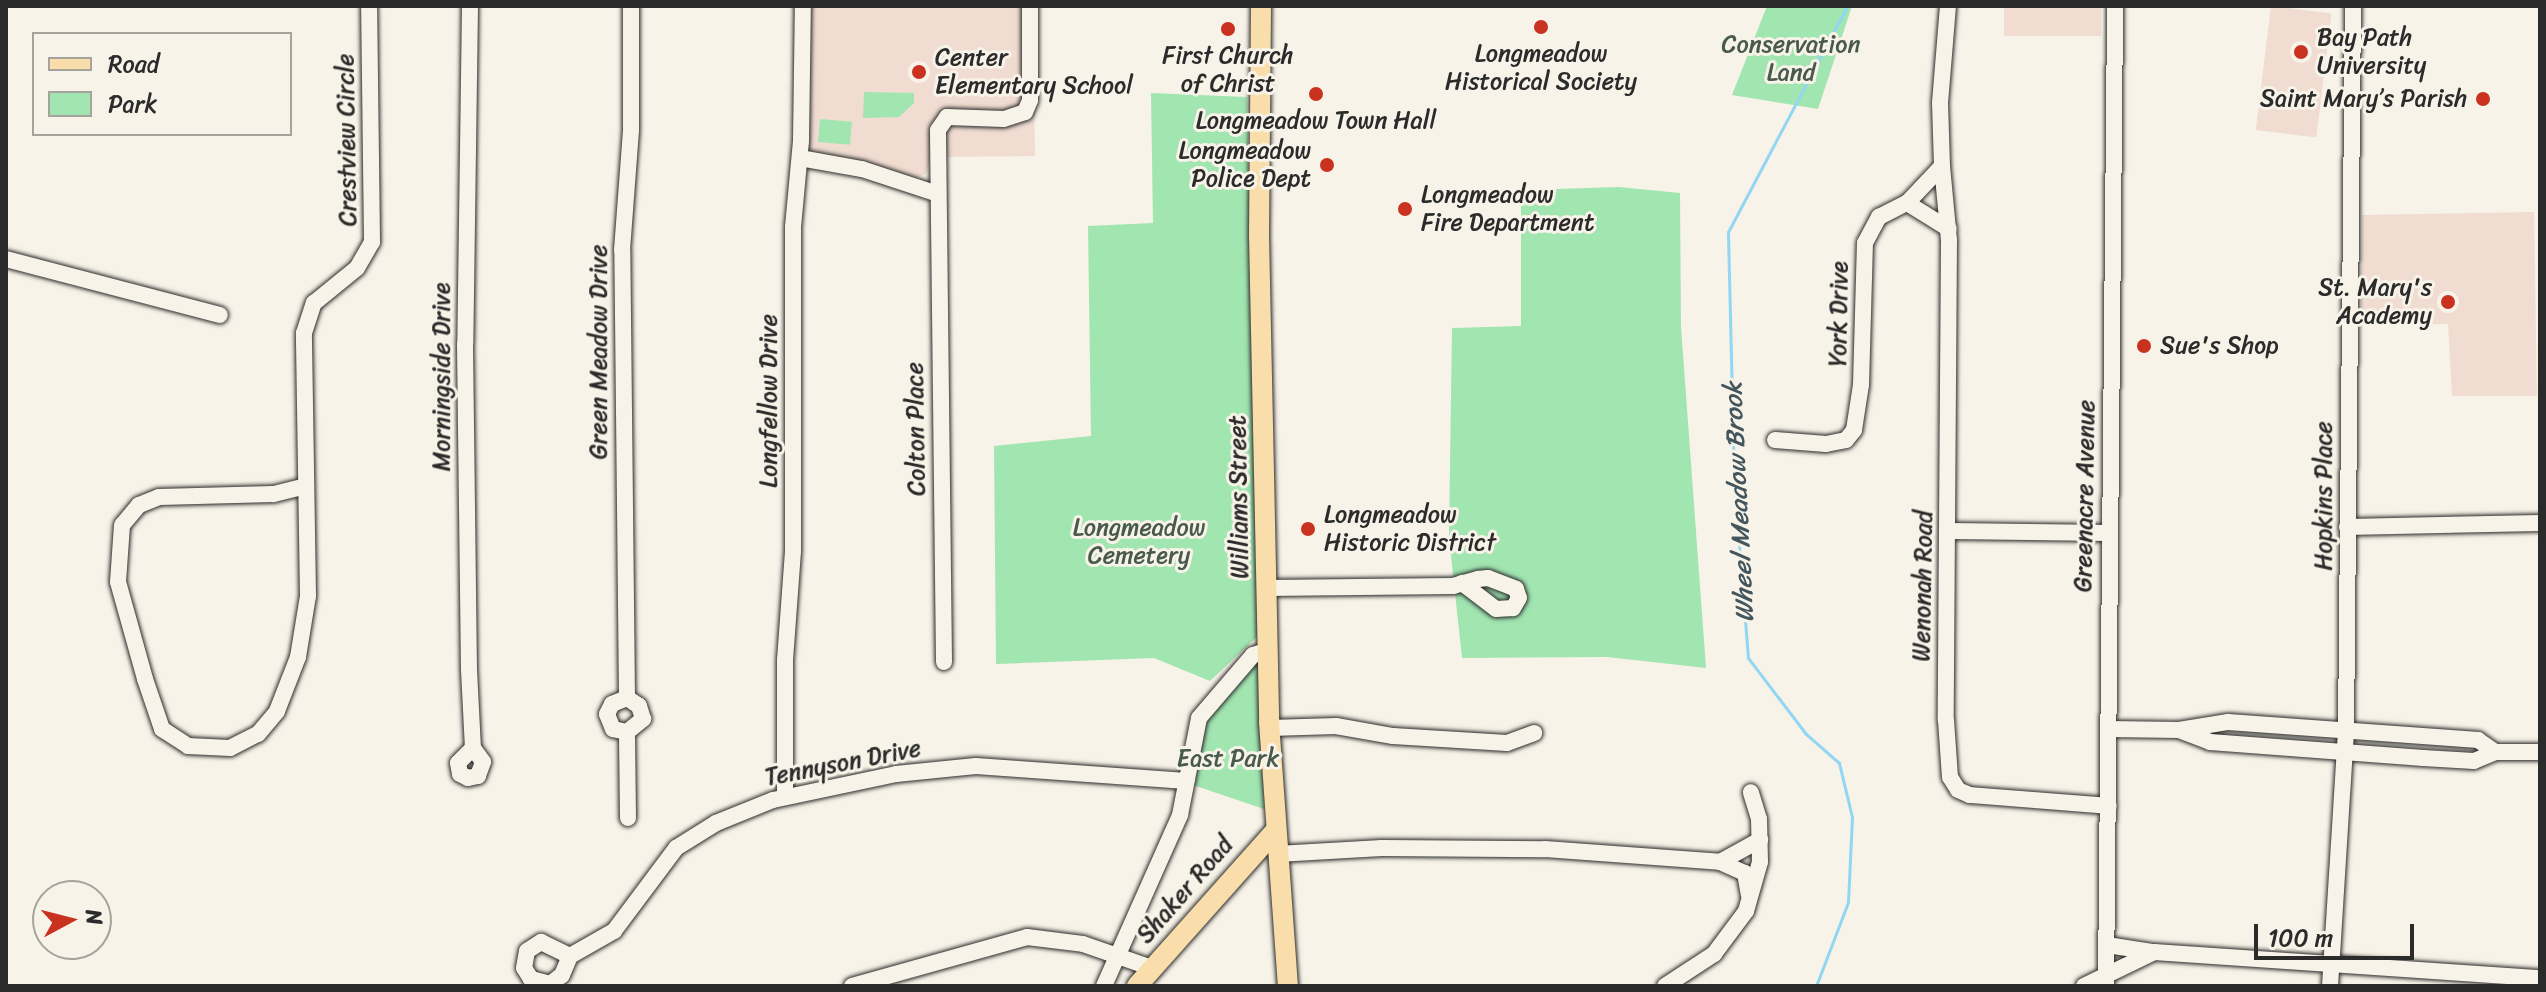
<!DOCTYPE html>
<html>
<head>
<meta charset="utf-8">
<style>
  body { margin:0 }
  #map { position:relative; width:2546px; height:992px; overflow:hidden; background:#f7f3e8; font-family:Sriracha,sans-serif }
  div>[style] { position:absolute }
  .built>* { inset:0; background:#f0dcd1; transform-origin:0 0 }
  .green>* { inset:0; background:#a1e5b1; transform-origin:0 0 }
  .stream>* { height:3px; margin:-1.5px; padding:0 1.5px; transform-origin:1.5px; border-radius:1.5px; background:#91d6f3 }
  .roads { filter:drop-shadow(0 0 2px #2b2b2b) drop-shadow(0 0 2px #2b2b2b) }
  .minor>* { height:16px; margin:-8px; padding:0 8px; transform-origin:8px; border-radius:8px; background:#f7f3e8 }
  .major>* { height:20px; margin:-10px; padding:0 10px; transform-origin:10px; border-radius:10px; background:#f9deab }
  .dots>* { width:22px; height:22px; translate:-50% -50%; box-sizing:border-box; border:4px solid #f7f3e8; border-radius:50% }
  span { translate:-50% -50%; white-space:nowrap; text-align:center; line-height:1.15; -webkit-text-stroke:6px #f7f3e8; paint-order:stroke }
  .poi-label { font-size:24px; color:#2b2b2b }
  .left { translate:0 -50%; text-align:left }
  .right { translate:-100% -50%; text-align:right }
  .park-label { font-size:24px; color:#485a4c }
  .street-label { font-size:24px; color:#2b2b2b }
  .water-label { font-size:26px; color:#44565d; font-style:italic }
  .frame { position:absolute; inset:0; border:8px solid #2b2b2b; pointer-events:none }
  .legend { position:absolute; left:32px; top:32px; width:260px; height:104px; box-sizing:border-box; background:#f7f3e8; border:2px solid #a5a39c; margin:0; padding:10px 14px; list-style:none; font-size:24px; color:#2b2b2b }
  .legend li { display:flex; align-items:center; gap:16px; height:40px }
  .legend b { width:40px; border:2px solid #a5a39c }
  .north { position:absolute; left:32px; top:880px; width:80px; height:80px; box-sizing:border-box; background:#f7f3e8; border:2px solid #a5a39c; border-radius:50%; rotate:83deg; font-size:22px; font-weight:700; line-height:32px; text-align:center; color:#2b2b2b }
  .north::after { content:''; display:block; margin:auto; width:28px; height:36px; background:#c8321e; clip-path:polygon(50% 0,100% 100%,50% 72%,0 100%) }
  .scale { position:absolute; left:2254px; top:924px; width:160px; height:36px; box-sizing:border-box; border:4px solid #2b2b2b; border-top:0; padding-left:10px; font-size:24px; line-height:28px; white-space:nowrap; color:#2b2b2b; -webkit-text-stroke:6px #f7f3e8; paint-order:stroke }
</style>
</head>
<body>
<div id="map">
  <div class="built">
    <i style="clip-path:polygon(803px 6px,1033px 6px,1035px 156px,931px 157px,926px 174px,915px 178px,809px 150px)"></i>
    <i style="left:2004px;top:6px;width:97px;height:30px"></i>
    <i style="left:2271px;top:6px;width:61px;height:125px;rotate:7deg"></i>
    <i style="clip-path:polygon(2534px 212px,2537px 396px,2452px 396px,2448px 324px,2361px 325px,2362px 215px)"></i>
  </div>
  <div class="green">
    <i style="clip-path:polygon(1767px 6px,1852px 6px,1818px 109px,1732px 95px)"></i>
    <i style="clip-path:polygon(864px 92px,914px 93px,914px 103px,899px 117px,863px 118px)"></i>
    <i style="clip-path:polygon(1151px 93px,1247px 97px,1259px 635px,1210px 681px,1154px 658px,996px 664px,994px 446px,1091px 436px,1088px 226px,1153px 223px)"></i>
    <i style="left:820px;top:119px;width:32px;height:23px;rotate:5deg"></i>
    <i style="clip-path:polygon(1619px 187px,1680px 193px,1681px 327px,1706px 668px,1607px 657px,1462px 658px,1449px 537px,1452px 328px,1521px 326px,1521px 190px)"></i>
    <i style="clip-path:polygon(1254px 659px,1260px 661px,1264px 809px,1190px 784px,1206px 713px)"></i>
  </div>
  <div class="stream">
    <i style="left:1816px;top:986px;width:90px;rotate:-69.1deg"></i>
    <i style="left:1848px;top:902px;width:85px;rotate:-87.3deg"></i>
    <i style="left:1852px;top:817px;width:56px;rotate:-103.5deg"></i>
    <i style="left:1839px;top:763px;width:44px;rotate:-138.7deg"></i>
    <i style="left:1806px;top:734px;width:96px;rotate:-127.3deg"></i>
    <i style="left:1748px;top:658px;width:179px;rotate:-94.5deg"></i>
    <i style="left:1734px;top:480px;width:248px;rotate:-91.4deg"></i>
    <i style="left:1728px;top:232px;width:255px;rotate:-62.2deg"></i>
  </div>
  <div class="roads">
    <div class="minor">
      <i style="left:470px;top:6px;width:338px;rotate:90.8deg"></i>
      <i style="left:465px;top:344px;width:326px;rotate:89.3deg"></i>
      <i style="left:469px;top:670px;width:78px;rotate:87.1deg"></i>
      <i style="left:473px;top:748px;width:17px;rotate:54deg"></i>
      <i style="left:483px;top:762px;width:15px;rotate:110deg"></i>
      <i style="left:478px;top:776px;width:10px;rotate:169deg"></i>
      <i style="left:468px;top:778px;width:9px;rotate:-153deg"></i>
      <i style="left:460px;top:774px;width:11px;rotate:-100deg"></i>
      <i style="left:458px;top:763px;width:21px;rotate:-45deg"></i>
      <i style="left:800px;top:158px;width:63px;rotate:10.1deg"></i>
      <i style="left:862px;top:169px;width:80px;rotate:18.2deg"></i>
      <i style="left:1942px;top:166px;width:74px;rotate:84.6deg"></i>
      <i style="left:1949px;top:240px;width:480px;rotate:90.4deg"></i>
      <i style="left:1946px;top:720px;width:57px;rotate:86deg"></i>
      <i style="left:1950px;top:777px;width:15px;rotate:58deg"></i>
      <i style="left:1958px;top:790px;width:13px;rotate:23deg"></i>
      <i style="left:1970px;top:795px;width:139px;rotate:4.5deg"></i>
      <i style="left:1907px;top:203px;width:49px;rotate:31.8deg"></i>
      <i style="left:6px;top:259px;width:221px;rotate:14.7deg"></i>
      <i style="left:1775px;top:440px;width:51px;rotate:4.5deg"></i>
      <i style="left:1826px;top:444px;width:20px;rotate:-11deg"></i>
      <i style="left:1846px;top:440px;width:13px;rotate:-51deg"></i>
      <i style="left:1854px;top:430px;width:46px;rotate:-81.2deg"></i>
      <i style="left:1861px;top:385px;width:142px;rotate:-88.4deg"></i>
      <i style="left:1865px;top:243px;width:30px;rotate:-62deg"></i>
      <i style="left:1879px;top:217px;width:31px;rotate:-27deg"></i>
      <i style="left:1907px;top:203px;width:51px;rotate:-46.6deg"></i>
      <i style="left:1942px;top:166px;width:63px;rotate:-91.8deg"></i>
      <i style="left:1940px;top:103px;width:97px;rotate:-85.3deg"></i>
      <i style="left:306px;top:486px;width:34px;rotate:166deg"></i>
      <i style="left:273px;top:494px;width:114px;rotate:178.5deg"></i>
      <i style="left:159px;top:497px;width:22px;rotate:158deg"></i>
      <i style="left:139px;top:505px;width:26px;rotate:130deg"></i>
      <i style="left:122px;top:525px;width:57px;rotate:94deg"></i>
      <i style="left:118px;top:582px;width:101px;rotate:74.4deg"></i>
      <i style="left:145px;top:679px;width:53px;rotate:71.2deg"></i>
      <i style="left:162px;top:729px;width:31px;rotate:33deg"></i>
      <i style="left:188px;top:746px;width:42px;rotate:2.7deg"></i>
      <i style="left:230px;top:748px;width:31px;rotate:-27deg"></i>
      <i style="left:258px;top:734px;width:30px;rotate:-50deg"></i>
      <i style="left:277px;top:711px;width:58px;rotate:-68.7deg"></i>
      <i style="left:298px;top:657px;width:62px;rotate:-80.7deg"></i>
      <i style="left:308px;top:596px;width:263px;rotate:-90.9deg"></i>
      <i style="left:304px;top:333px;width:32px;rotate:-72deg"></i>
      <i style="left:314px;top:303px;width:55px;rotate:-39.1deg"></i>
      <i style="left:357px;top:268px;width:30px;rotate:-60deg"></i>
      <i style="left:372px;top:242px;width:236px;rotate:-90.7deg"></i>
      <i style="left:2347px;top:527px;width:193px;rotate:-1.2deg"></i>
      <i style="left:1950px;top:531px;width:158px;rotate:0.7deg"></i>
      <i style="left:1267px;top:588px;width:186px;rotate:-0.6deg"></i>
      <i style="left:1453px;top:586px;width:26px;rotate:-16deg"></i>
      <i style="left:1478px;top:579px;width:10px;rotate:-6deg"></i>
      <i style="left:1488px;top:578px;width:30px;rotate:21deg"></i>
      <i style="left:1516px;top:589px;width:9px;rotate:72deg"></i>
      <i style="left:1519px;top:598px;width:12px;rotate:121deg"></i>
      <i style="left:1513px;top:608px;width:17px;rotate:177deg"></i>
      <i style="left:1496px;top:609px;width:43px;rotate:-142.6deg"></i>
      <i style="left:944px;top:662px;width:532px;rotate:-90.65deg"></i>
      <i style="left:938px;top:130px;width:16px;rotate:-55deg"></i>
      <i style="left:947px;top:117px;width:57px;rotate:2deg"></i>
      <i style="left:1004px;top:119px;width:22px;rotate:-18deg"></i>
      <i style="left:1025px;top:112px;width:13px;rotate:-67deg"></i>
      <i style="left:1030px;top:100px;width:94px;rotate:-90deg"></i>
      <i style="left:1270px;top:728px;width:66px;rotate:-1.7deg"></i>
      <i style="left:1336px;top:726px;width:58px;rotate:10deg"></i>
      <i style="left:1393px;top:736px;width:114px;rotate:3.5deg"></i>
      <i style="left:1507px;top:743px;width:29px;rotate:-20deg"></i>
      <i style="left:2108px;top:729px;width:71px;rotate:0.8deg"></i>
      <i style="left:2179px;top:730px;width:50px;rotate:-9.3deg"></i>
      <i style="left:2228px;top:722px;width:251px;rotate:4.1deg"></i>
      <i style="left:2478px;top:740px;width:21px;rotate:35deg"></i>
      <i style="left:2179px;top:730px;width:33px;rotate:21deg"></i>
      <i style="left:2210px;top:742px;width:214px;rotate:4.3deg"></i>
      <i style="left:2423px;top:758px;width:51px;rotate:3.4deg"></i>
      <i style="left:2474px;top:761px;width:23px;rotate:-23deg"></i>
      <i style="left:2495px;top:752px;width:45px"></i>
      <i style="left:627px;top:732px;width:21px;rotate:-39deg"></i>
      <i style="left:643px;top:719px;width:14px;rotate:-107deg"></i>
      <i style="left:639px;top:706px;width:14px;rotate:-146deg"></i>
      <i style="left:785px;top:797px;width:137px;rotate:-90deg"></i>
      <i style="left:785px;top:660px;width:109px;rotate:-85.8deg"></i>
      <i style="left:793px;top:551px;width:324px;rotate:-90deg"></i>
      <i style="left:793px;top:227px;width:86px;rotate:-84.7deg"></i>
      <i style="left:801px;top:141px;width:135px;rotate:-89.2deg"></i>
      <i style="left:628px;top:818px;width:86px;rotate:-90.7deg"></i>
      <i style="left:627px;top:732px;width:14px;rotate:-168deg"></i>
      <i style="left:613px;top:729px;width:16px;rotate:-112deg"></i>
      <i style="left:607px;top:714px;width:11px;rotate:-63deg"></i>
      <i style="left:612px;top:704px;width:16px;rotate:-22deg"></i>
      <i style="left:627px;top:698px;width:448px;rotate:-90.6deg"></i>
      <i style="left:622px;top:250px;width:120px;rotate:-85.7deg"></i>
      <i style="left:631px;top:130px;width:124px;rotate:-90deg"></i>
      <i style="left:1277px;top:854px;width:105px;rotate:-3.3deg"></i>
      <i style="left:1382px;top:848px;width:163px;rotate:0.4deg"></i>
      <i style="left:1545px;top:849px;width:175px;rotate:4.2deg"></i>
      <i style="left:1720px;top:862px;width:46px;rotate:-28.8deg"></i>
      <i style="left:1720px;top:862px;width:27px;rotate:24deg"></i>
      <i style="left:1745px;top:873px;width:22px;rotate:80deg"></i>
      <i style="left:541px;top:942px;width:32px;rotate:26deg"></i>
      <i style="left:570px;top:956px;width:21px;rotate:113deg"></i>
      <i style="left:562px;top:975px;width:15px;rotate:143deg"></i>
      <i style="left:550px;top:984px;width:20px;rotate:-165deg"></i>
      <i style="left:531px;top:979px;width:13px;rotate:-122deg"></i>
      <i style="left:524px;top:968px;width:17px;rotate:-80deg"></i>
      <i style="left:527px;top:951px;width:17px;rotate:-33deg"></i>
      <i style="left:2107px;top:945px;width:47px;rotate:8.7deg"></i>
      <i style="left:570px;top:956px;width:51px;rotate:-29.6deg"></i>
      <i style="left:614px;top:931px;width:104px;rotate:-53.2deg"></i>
      <i style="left:676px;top:848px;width:47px;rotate:-32deg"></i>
      <i style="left:716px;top:823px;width:61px;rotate:-22deg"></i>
      <i style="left:773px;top:800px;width:126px;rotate:-11.9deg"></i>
      <i style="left:896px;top:774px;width:80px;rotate:-5.7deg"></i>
      <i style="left:976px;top:766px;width:211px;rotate:4.1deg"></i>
      <i style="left:852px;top:986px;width:182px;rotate:-15.6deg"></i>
      <i style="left:1027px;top:937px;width:56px;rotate:7.1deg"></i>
      <i style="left:1083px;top:944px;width:73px;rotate:19.2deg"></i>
      <i style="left:1104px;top:986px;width:187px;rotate:-66deg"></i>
      <i style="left:1180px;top:815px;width:99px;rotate:-78.9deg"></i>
      <i style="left:1199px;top:718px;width:83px;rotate:-49.4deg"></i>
      <i style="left:1253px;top:655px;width:16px;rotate:-18deg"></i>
      <i style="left:1665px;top:986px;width:59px;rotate:-33.1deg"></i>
      <i style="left:1714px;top:954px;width:54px;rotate:-53.3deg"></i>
      <i style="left:1746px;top:911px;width:51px;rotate:-74.1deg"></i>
      <i style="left:1760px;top:862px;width:43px;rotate:-91.3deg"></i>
      <i style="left:1759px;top:819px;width:28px;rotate:-107deg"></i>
      <i style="left:2084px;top:986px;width:78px;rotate:-25.9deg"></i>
      <i style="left:2154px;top:952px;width:387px;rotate:3.9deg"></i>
      <i style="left:2106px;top:986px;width:980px;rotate:-89.47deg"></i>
      <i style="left:2330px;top:986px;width:255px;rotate:-86.4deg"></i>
      <i style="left:2346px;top:732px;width:726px;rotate:-89.45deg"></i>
    </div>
    <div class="major">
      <i style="left:1261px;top:6px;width:229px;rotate:90.5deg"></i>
      <i style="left:1259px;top:235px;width:487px;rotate:88.8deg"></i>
      <i style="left:1269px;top:722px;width:265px;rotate:85.9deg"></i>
      <i style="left:1137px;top:986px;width:208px;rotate:-48.3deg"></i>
    </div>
  </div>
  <div class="dots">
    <i style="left:1541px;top:27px;background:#c8321e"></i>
    <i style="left:1228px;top:29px;background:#c8321e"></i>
    <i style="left:2301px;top:52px;background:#c8321e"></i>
    <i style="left:919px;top:72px;background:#c8321e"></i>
    <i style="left:1316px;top:94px;background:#c8321e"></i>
    <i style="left:2483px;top:99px;background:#c8321e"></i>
    <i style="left:1327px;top:165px;background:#c8321e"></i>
    <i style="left:1405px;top:209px;background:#c8321e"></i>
    <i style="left:2448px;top:302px;background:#c8321e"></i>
    <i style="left:2144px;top:346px;background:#c8321e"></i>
    <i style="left:1308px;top:529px;background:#c8321e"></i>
  </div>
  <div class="poi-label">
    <span class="left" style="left:2317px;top:52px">Bay Path<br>University</span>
    <span style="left:1541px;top:68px">Longmeadow<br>Historical Society</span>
    <span style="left:1228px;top:70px">First Church<br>of Christ</span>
    <span class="left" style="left:935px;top:72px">Center<br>Elementary School</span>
    <span class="right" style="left:2467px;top:99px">Saint Mary’s Parish</span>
    <span style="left:1316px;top:121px">Longmeadow Town Hall</span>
    <span class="right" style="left:1311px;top:165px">Longmeadow<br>Police Dept</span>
    <span class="left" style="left:1421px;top:209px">Longmeadow<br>Fire Department</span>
    <span class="right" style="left:2432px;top:302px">St. Mary's<br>Academy</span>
    <span class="left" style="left:2160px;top:346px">Sue's Shop</span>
    <span class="left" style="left:1324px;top:529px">Longmeadow<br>Historic District</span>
  </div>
  <div class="park-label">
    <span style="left:1791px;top:59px">Conservation<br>Land</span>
    <span style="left:1139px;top:542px">Longmeadow<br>Cemetery</span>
    <span style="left:1228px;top:759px">East Park</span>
  </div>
  <div class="street-label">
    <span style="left:347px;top:140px;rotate:-91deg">Crestview Circle</span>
    <span style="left:1839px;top:314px;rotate:-89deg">York Drive</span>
    <span style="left:599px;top:352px;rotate:-90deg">Green Meadow Drive</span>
    <span style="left:442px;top:377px;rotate:-90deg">Morningside Drive</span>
    <span style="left:769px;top:401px;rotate:-90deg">Longfellow Drive</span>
    <span style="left:916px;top:429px;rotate:-91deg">Colton Place</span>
    <span style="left:2085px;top:496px;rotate:-89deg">Greenacre Avenue</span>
    <span style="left:2324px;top:496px;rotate:-90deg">Hopkins Place</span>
    <span style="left:1239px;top:497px;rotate:-91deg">Williams Street</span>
    <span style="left:1923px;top:586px;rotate:-89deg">Wenonah Road</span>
    <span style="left:843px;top:763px;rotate:-11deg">Tennyson Drive</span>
    <span style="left:1185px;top:890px;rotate:-49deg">Shaker Road</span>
  </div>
  <div class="water-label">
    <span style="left:1739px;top:502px;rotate:-93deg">Wheel Meadow Brook</span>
  </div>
  <div class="frame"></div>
  <ul class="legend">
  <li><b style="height:10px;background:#f9deab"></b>Road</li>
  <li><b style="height:22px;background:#a1e5b1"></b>Park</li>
  </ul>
  <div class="north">N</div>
  <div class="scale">100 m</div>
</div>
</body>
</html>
